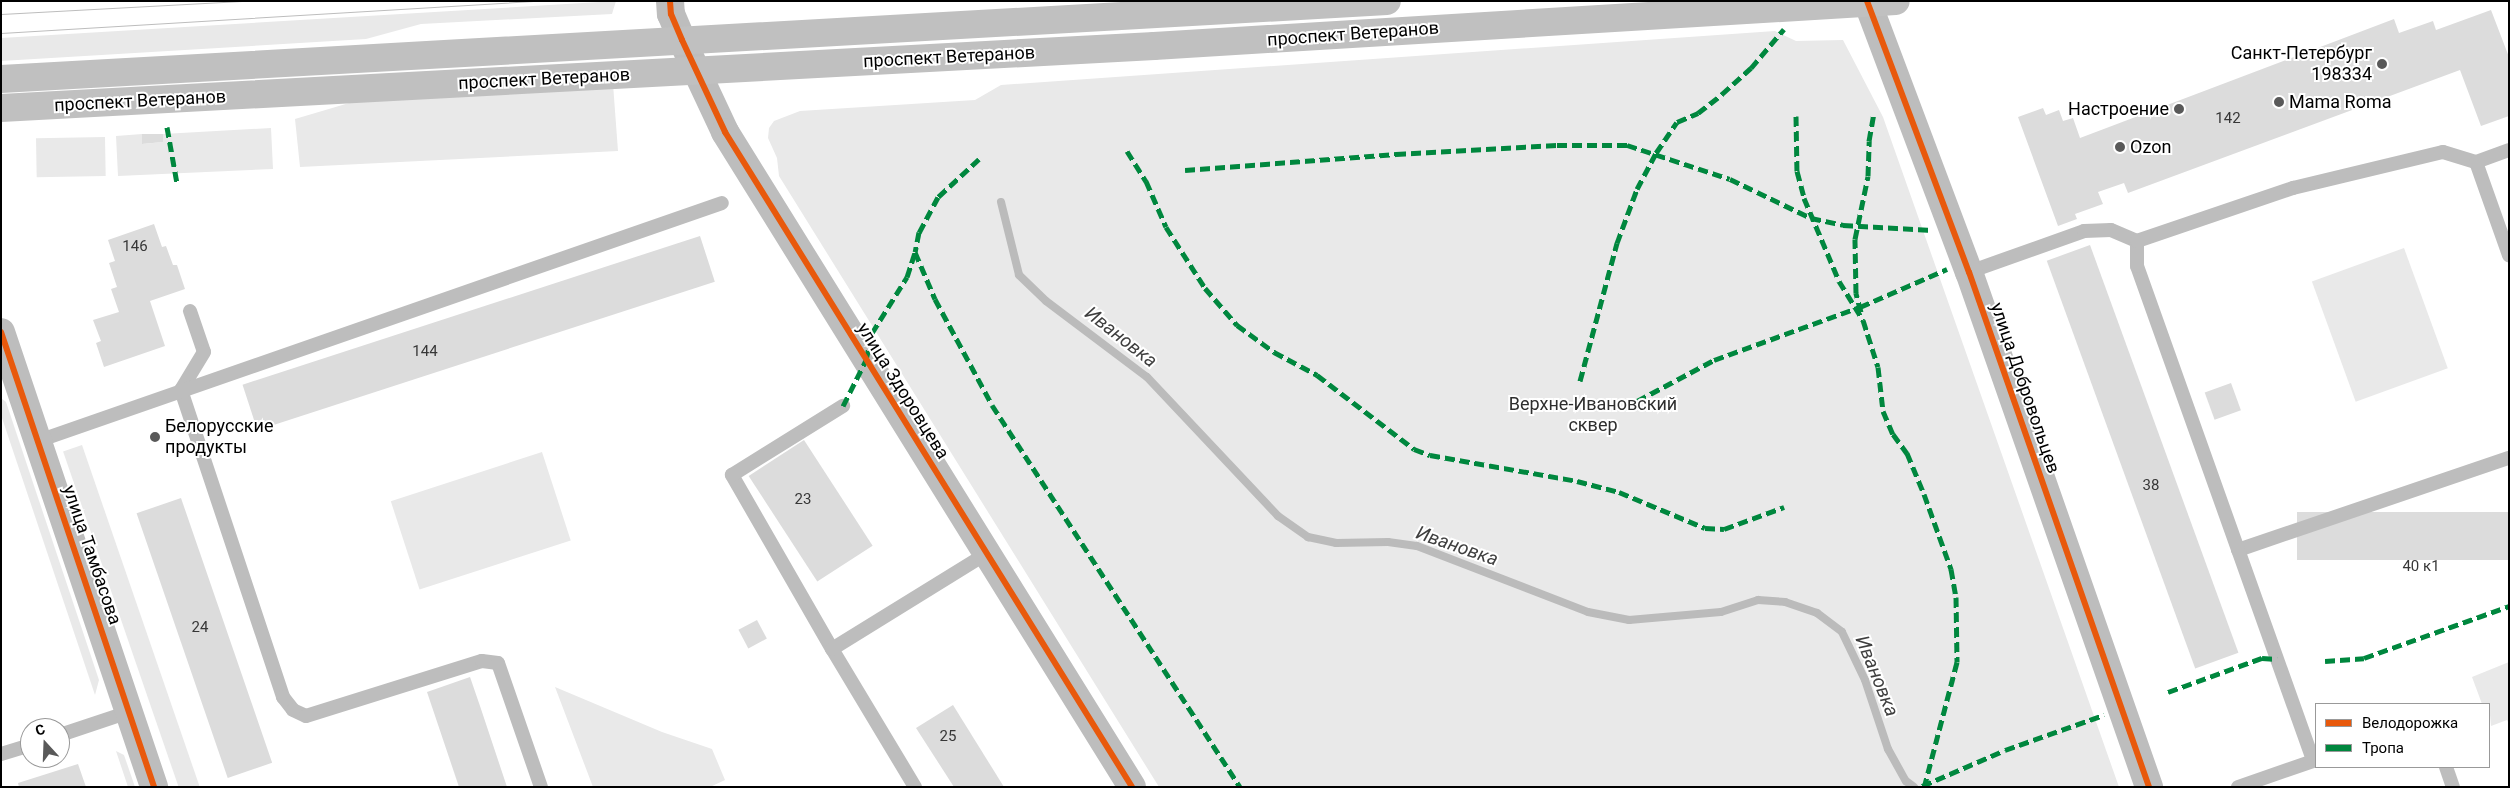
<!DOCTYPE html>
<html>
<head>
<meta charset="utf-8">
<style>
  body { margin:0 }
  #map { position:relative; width:2510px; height:788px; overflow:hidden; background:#fff; font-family:Roboto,sans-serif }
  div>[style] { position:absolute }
  .green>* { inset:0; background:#e9e9e9; transform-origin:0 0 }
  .stream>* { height:8px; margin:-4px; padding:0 4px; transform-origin:4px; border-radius:4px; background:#bbb }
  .building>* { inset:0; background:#dcdcdc; transform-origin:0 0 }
  .service>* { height:14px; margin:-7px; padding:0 7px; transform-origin:7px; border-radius:7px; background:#bdbdbd }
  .minor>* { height:28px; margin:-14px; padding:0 14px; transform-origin:14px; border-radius:14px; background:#bdbdbd }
  .secondary>* { height:28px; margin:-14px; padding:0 14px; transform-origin:14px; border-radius:14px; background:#c0c0c0 }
  .tram>* { height:1px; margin:-0.5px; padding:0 0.5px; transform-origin:0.5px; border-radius:0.5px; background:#bdbdbd }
  .quiet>* { height:5px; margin-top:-2.5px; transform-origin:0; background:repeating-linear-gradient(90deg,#00873e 0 10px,transparent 0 15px) }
  .cycleway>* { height:6px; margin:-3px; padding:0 3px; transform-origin:3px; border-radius:3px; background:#e8590c }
  .dots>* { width:14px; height:14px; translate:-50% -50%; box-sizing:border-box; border:2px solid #fff; border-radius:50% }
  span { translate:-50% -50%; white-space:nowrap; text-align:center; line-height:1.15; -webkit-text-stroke:4px #fff; paint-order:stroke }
  .number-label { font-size:15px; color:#373737 }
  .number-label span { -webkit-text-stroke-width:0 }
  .street-label { font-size:18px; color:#000 }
  .poi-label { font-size:18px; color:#000 }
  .right { translate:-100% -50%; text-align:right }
  .left { translate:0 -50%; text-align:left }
  .park-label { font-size:18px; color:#2e2e2e }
  .water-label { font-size:19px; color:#3f3f3f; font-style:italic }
  .frame { position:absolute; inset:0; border:2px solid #000; pointer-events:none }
  .legend { position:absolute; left:2315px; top:703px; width:175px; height:65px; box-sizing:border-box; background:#fff; border:1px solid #999; margin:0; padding:6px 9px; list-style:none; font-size:15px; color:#000 }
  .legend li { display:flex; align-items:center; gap:10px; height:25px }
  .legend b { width:25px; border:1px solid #999 }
  .north { position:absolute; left:20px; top:718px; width:50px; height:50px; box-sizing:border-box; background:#fff; border:1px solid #999; border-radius:50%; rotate:340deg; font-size:14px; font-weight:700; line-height:20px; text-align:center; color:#000 }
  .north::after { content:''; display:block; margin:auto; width:18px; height:22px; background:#595959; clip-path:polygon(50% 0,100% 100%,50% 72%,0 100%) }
</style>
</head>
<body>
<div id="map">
  <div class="green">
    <i style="clip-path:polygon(616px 1px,612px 14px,421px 24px,366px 39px,1px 61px,1px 38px)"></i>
    <i style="clip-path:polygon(1775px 31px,1796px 41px,1843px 40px,1883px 117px,2119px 787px,1159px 787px,779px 176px,777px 158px,768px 138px,769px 128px,774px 121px,800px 111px,975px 100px,1001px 85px)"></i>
    <i style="clip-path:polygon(613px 84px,618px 151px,300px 167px,295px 119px,366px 98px)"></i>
    <i style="clip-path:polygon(271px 128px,273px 169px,118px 176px,116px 136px,142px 134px,143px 144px,163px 142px,163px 134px)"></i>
    <i style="left:105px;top:137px;width:39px;height:69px;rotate:89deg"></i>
    <i style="left:2404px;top:248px;width:128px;height:98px;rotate:70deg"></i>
    <i style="clip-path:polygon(1px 398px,6px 402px,99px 680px,95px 695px,1px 415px)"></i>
    <i style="left:82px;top:445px;width:361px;height:20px;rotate:71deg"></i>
    <i style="left:542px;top:452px;width:93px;height:159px;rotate:72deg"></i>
    <i style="clip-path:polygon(2509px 662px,2509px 724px,2507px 720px,2491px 726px,2489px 704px,2482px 704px,2472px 677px)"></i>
    <i style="clip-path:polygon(555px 687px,662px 732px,712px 749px,725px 780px,710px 787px,593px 787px)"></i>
    <i style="clip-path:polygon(116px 751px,124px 755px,135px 787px,128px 787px)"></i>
  </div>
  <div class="stream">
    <i style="left:1001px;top:202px;width:75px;rotate:76.1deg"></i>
    <i style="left:1019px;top:275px;width:37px;rotate:44deg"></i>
    <i style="left:1046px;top:301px;width:126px;rotate:37deg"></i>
    <i style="left:1147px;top:377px;width:191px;rotate:46.7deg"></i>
    <i style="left:1278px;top:516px;width:37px;rotate:35deg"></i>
    <i style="left:1308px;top:537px;width:29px;rotate:12deg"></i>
    <i style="left:1336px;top:543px;width:52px;rotate:-1.1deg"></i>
    <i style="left:1388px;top:542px;width:29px;rotate:8deg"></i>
    <i style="left:1417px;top:546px;width:183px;rotate:21.1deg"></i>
    <i style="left:1588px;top:612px;width:42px;rotate:11deg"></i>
    <i style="left:1629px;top:620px;width:92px;rotate:-5deg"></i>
    <i style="left:1721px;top:612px;width:39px;rotate:-18deg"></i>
    <i style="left:1758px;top:600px;width:27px;rotate:4deg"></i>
    <i style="left:1785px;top:602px;width:34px;rotate:19deg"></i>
    <i style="left:1817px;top:613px;width:31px;rotate:37deg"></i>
    <i style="left:1842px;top:632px;width:53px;rotate:64.4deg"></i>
    <i style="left:1865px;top:680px;width:73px;rotate:71.6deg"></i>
    <i style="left:1888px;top:749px;width:37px;rotate:61deg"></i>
    <i style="left:1906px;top:781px;width:10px;rotate:37deg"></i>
  </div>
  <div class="building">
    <i style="clip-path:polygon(2491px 10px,2509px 57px,2509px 116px,2481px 126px,2460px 70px,2128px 193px,2124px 183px,2098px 192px,2103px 204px,2075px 214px,2077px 219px,2058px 226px,2018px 117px,2043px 108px,2046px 115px,2059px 110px,2063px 121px,2073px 118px,2080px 138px,2394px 19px,2399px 33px,2433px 21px,2436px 30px)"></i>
    <i style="clip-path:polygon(142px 134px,163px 134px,163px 142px,142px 144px)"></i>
    <i style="clip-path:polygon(154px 224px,162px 247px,166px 246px,173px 265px,177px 265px,185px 289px,150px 301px,165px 346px,104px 367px,96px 343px,101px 341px,93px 320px,119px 312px,111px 289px,117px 287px,109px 263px,115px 261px,108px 240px)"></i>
    <i style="left:700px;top:236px;width:48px;height:481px;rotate:72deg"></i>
    <i style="left:2090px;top:245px;width:434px;height:46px;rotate:70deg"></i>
    <i style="left:2231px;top:383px;width:29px;height:28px;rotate:70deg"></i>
    <i style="left:804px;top:440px;width:126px;height:66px;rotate:57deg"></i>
    <i style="left:181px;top:498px;width:280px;height:47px;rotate:71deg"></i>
    <i style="left:2509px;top:512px;width:48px;height:212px;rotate:90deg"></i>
    <i style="left:757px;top:620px;width:21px;height:21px;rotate:62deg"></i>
    <i style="clip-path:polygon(470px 677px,480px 706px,507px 787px,459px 787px,427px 692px)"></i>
    <i style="clip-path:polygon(953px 705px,1004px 787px,954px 787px,916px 728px)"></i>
    <i style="clip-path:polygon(78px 764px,86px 787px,19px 787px,18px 783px)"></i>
  </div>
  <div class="service">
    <i style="left:2476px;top:162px;width:99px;rotate:70.5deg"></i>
    <i style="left:1969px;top:272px;width:122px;rotate:-19.6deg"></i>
    <i style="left:2084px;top:231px;width:27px;rotate:-2deg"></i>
    <i style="left:2111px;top:230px;width:28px;rotate:23deg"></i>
    <i style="left:190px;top:311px;width:43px;rotate:71.1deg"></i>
    <i style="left:204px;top:352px;width:44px;rotate:121.2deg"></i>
    <i style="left:181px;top:390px;width:324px;rotate:71.6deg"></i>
    <i style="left:283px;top:697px;width:16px;rotate:52deg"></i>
    <i style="left:293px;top:710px;width:14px;rotate:25deg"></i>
    <i style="left:306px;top:716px;width:184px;rotate:-17.4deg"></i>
    <i style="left:482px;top:661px;width:16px;rotate:7deg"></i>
    <i style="left:498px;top:663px;width:131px;rotate:70.9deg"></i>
    <i style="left:38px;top:441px;width:724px;rotate:-19.19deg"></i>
    <i style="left:2238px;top:550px;width:286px;rotate:-18.8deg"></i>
    <i style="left:832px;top:649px;width:201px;rotate:-119.9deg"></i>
    <i style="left:732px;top:475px;width:131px;rotate:-31.9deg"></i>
    <i style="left:60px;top:735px;width:73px;rotate:-18.4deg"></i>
    <i style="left:1px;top:754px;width:30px;rotate:-17deg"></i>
    <i style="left:2313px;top:760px;width:524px;rotate:-109.61deg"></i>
    <i style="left:2137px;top:266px;width:25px;rotate:-90deg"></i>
    <i style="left:2137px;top:241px;width:165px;rotate:-18.8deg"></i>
    <i style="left:2293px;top:188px;width:154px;rotate:-13.5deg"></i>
    <i style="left:2443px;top:152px;width:34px;rotate:17deg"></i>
    <i style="left:2476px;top:162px;width:35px;rotate:-20deg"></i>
    <i style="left:2446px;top:767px;width:21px;rotate:71deg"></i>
    <i style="left:915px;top:787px;width:161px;rotate:-121deg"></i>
    <i style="left:832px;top:649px;width:181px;rotate:-31.7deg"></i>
    <i style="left:2238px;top:787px;width:83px;rotate:-19.1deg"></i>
  </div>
  <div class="minor">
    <i style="left:670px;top:1px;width:13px;rotate:86deg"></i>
    <i style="left:671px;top:14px;width:28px;rotate:67deg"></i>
    <i style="left:682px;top:40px;width:102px;rotate:64.9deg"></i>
    <i style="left:725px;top:132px;width:771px;rotate:58.14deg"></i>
    <i style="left:1867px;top:1px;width:290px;rotate:69.4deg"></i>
    <i style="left:1969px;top:272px;width:546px;rotate:70.73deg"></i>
    <i style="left:1px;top:332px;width:480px;rotate:71.4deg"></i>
  </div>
  <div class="secondary">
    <i style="left:1px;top:79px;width:1388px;rotate:-3.22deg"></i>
    <i style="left:1px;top:108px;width:1155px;rotate:-3.08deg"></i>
    <i style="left:1154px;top:46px;width:743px;rotate:-3.47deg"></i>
  </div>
  <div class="tram">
    <i style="left:1px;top:14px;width:241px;rotate:-3.1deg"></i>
    <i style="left:1px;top:33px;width:533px;rotate:-3.44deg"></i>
  </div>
  <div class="quiet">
    <i style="left:1796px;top:116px;width:55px;rotate:89deg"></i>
    <i style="left:1797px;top:171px;width:28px;rotate:75deg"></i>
    <i style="left:1804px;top:198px;width:90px;rotate:67.1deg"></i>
    <i style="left:1839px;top:281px;width:46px;rotate:58.4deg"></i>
    <i style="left:1863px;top:320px;width:49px;rotate:72.3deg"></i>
    <i style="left:1878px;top:367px;width:44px;rotate:83.5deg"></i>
    <i style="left:1883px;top:411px;width:25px;rotate:67deg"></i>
    <i style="left:1893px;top:434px;width:24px;rotate:54deg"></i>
    <i style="left:1907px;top:453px;width:44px;rotate:67.5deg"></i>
    <i style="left:1924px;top:494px;width:80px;rotate:70.2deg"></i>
    <i style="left:1951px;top:569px;width:28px;rotate:80deg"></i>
    <i style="left:1956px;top:597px;width:65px;rotate:89.1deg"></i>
    <i style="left:1957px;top:662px;width:126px;rotate:104.7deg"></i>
    <i style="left:167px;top:127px;width:57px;rotate:79.9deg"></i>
    <i style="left:1127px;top:151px;width:36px;rotate:58deg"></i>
    <i style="left:1146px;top:181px;width:50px;rotate:66.5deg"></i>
    <i style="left:1166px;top:227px;width:72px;rotate:57.4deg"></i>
    <i style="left:1205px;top:288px;width:49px;rotate:49.1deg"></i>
    <i style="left:1237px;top:325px;width:46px;rotate:36.1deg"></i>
    <i style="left:1274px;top:352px;width:49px;rotate:28.1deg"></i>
    <i style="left:1317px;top:375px;width:122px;rotate:37.3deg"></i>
    <i style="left:1414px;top:449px;width:17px;rotate:21deg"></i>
    <i style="left:1430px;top:455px;width:149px;rotate:10deg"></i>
    <i style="left:1577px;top:481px;width:43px;rotate:14.7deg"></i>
    <i style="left:1619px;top:492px;width:93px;rotate:22.7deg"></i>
    <i style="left:1705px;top:528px;width:19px;rotate:3deg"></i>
    <i style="left:1724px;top:529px;width:64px;rotate:-20.1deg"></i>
    <i style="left:979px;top:159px;width:56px;rotate:137.2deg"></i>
    <i style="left:938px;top:197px;width:40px;rotate:118deg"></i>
    <i style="left:919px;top:232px;width:20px;rotate:101deg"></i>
    <i style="left:915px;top:252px;width:51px;rotate:66.9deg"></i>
    <i style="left:935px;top:299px;width:120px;rotate:61.7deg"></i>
    <i style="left:992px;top:405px;width:455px;rotate:57deg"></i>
    <i style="left:1185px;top:170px;width:212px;rotate:-4.3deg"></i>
    <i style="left:1396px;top:154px;width:161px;rotate:-3.2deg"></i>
    <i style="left:1557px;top:145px;width:70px"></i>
    <i style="left:1627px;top:145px;width:108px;rotate:18.3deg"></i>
    <i style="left:1730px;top:179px;width:90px;rotate:25.7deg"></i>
    <i style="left:1811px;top:218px;width:33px;rotate:12deg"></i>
    <i style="left:1843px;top:225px;width:89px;rotate:3.2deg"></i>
    <i style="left:1861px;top:312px;width:20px;rotate:-105deg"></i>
    <i style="left:1856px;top:293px;width:54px;rotate:-91.1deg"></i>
    <i style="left:1855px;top:239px;width:64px;rotate:-78.3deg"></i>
    <i style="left:1868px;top:176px;width:35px;rotate:-88deg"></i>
    <i style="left:1869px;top:141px;width:29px;rotate:-80deg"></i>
    <i style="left:1580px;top:381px;width:143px;rotate:-75deg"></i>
    <i style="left:1617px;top:243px;width:58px;rotate:-69.7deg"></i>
    <i style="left:1637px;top:189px;width:41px;rotate:-62.2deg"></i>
    <i style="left:1656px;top:153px;width:37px;rotate:-56deg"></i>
    <i style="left:1677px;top:122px;width:23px;rotate:-23deg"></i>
    <i style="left:1698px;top:113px;width:31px;rotate:-38deg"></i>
    <i style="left:1722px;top:94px;width:39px;rotate:-42deg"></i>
    <i style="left:1751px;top:68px;width:51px;rotate:-49.8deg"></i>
    <i style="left:843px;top:406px;width:51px;rotate:-63.4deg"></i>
    <i style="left:866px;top:360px;width:28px;rotate:-77deg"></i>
    <i style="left:872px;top:333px;width:66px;rotate:-58deg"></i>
    <i style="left:907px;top:277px;width:26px;rotate:-72deg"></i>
    <i style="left:1624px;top:408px;width:102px;rotate:-28.1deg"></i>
    <i style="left:1714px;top:360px;width:155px;rotate:-20deg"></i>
    <i style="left:1860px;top:307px;width:95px;rotate:-23.6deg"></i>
    <i style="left:2325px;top:661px;width:39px;rotate:-4deg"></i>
    <i style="left:2364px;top:658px;width:154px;rotate:-19.7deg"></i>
    <i style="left:2168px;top:692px;width:100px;rotate:-19.9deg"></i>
    <i style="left:2262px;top:658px;width:15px;rotate:4deg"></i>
    <i style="left:1922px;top:786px;width:90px;rotate:-23.4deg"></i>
    <i style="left:2005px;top:750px;width:105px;rotate:-19.5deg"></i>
  </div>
  <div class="cycleway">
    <i style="left:670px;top:1px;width:13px;rotate:86deg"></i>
    <i style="left:671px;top:14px;width:28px;rotate:67deg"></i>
    <i style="left:682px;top:40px;width:102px;rotate:64.9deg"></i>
    <i style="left:725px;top:132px;width:771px;rotate:58.14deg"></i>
    <i style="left:1867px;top:1px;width:290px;rotate:69.4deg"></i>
    <i style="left:1969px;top:272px;width:546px;rotate:70.73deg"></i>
    <i style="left:1px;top:332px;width:480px;rotate:71.4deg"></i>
  </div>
  <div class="dots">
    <i style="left:2382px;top:64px;background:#595959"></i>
    <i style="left:2279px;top:102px;background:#595959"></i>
    <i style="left:2179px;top:109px;background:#595959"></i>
    <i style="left:2120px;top:147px;background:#595959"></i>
    <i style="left:155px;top:437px;background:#595959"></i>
  </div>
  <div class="number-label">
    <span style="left:2228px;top:119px">142</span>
    <span style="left:135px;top:247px">146</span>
    <span style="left:425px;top:352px">144</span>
    <span style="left:2151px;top:486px">38</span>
    <span style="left:803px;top:500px">23</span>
    <span style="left:2421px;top:567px">40 к1</span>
    <span style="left:200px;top:628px">24</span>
    <span style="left:948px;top:737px">25</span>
  </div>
  <div class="street-label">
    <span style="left:1353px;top:34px;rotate:-4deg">проспект Ветеранов</span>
    <span style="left:949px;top:57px;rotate:-3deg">проспект Ветеранов</span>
    <span style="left:544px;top:79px;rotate:-3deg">проспект Ветеранов</span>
    <span style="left:140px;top:101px;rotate:-3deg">проспект Ветеранов</span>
    <span style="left:2025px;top:388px;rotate:71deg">улица Добровольцев</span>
    <span style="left:903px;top:391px;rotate:58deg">улица Здоровцева</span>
    <span style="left:92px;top:555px;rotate:71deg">улица Тамбасова</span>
  </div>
  <div class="poi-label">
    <span class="right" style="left:2372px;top:64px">Санкт-Петербург<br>198334</span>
    <span class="left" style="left:2289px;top:102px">Mama Roma</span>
    <span class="right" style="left:2169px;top:109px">Настроение</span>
    <span class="left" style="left:2130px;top:147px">Ozon</span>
    <span class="left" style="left:165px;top:437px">Белорусские<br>продукты</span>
  </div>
  <div class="park-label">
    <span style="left:1593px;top:415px">Верхне-Ивановский<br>сквер</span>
  </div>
  <div class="water-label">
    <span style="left:1121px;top:337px;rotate:38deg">Ивановка</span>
    <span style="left:1457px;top:546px;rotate:19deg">Ивановка</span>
    <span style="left:1877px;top:676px;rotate:68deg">Ивановка</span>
  </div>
  <div class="frame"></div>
  <ul class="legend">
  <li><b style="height:6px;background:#e8590c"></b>Велодорожка</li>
  <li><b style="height:6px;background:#00873e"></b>Тропа</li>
  </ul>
  <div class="north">С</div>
</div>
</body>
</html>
